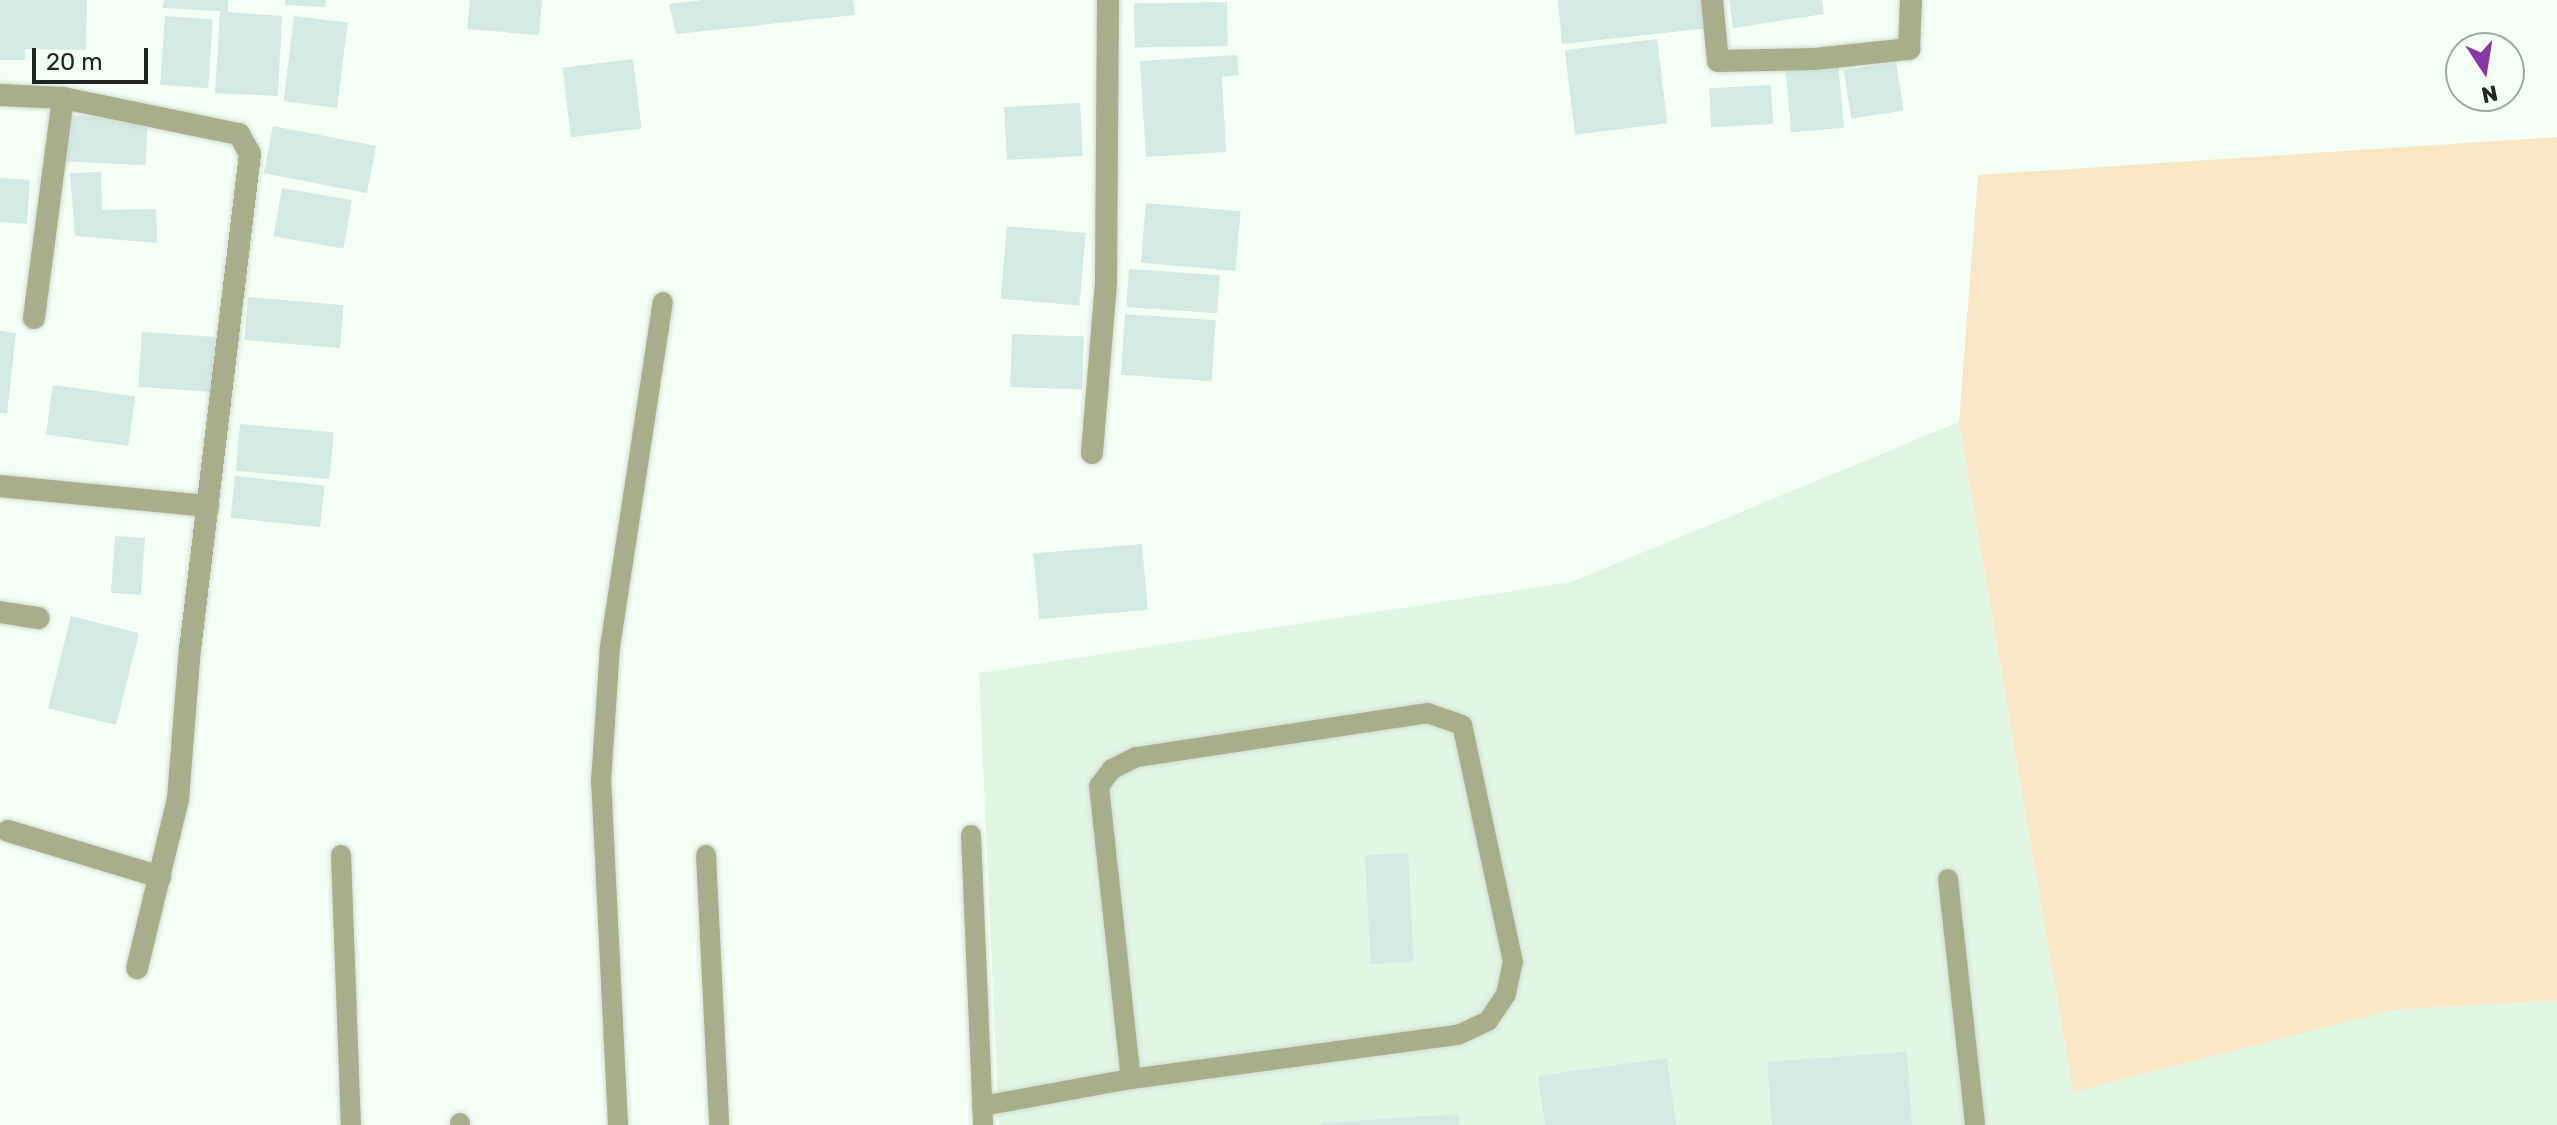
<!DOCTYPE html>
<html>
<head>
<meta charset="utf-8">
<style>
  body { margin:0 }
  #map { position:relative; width:2557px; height:1125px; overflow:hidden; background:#f4fff5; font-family:Rubik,sans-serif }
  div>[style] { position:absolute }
  .built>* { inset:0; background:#e1f5e3 }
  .green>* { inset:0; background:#f8e7c7 }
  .building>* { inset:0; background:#d4e8e4; transform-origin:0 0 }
  .roads { filter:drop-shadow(0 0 2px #d2dcd3) drop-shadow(0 0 2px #d2dcd3) }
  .service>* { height:20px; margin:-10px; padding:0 10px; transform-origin:10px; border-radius:10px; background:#a8ae8c }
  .minor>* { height:22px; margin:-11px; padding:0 11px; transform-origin:11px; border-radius:11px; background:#a8ae8c }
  span { translate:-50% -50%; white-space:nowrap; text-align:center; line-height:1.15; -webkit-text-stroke:6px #f4fff5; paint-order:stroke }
  .north { position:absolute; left:2445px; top:32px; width:80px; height:80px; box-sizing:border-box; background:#f4fff5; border:2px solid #a0a8a1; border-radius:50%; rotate:168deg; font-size:22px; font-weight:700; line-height:32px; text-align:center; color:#212622 }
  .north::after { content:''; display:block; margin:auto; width:28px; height:36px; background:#8837a7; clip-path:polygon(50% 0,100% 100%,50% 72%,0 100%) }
  .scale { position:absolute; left:32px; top:48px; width:116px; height:36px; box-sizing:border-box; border:4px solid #212622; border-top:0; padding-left:10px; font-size:24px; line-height:28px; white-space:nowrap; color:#212622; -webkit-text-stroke:6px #f4fff5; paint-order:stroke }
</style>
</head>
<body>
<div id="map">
  <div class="built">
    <i style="clip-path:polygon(1959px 422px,2073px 1091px,2394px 1010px,2557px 1000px,2557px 1125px,999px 1125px,979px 673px,1571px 582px)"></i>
  </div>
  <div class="green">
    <i style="clip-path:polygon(2557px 137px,2557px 1000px,2394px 1010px,2073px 1092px,1959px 422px,1978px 175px)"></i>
  </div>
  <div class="building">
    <i style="clip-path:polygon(0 0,87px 0,86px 50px,25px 49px,25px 60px,0 60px)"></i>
    <i style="clip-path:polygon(164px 0,228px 0,228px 12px,282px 16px,278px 96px,215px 93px,220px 11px,163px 8px)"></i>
    <i style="clip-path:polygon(285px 0,326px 0,325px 7px,285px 5px)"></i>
    <i style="clip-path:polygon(470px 0,542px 0,539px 35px,467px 29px)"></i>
    <i style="clip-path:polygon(703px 0,853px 0,855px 15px,676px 34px,669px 4px)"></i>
    <i style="clip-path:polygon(1558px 0,1707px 0,1710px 28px,1562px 44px)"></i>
    <i style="clip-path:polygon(1729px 0,1822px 0,1824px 14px,1733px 28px)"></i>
    <i style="left:1227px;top:2px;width:44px;height:93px;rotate:89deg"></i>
    <i style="left:165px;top:16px;width:48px;height:69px;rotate:4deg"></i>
    <i style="left:294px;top:16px;width:54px;height:86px;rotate:7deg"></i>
    <i style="left:1657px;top:39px;width:85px;height:93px;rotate:83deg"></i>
    <i style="clip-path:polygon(1237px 55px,1239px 75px,1222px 77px,1226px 152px,1146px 157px,1140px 61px)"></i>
    <i style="left:633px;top:59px;width:70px;height:71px;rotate:83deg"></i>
    <i style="left:1838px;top:60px;width:68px;height:53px;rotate:85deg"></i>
    <i style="left:1896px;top:62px;width:49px;height:53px;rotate:81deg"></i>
    <i style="left:1771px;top:85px;width:39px;height:62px;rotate:87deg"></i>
    <i style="left:1080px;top:103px;width:53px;height:76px;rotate:87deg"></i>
    <i style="left:64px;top:115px;width:84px;height:46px;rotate:3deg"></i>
    <i style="left:273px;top:126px;width:105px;height:48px;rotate:11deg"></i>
    <i style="clip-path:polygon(101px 172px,102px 210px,156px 209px,157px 243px,75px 236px,70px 173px)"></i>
    <i style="left:0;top:178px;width:30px;height:44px;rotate:4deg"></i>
    <i style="left:282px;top:188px;width:71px;height:49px;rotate:10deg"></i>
    <i style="left:1146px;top:203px;width:95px;height:60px;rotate:5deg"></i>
    <i style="left:1007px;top:226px;width:79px;height:73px;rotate:5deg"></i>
    <i style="left:1129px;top:269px;width:91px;height:38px;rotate:4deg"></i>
    <i style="left:248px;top:297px;width:96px;height:43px;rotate:5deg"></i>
    <i style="left:1125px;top:314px;width:91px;height:61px;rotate:4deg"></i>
    <i style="clip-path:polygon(0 331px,16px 333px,7px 413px,0 413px)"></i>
    <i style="left:142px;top:332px;width:80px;height:55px;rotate:4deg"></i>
    <i style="left:1012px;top:334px;width:72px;height:53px;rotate:2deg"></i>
    <i style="left:53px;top:385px;width:83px;height:50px;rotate:8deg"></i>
    <i style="left:240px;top:424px;width:94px;height:47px;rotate:5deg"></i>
    <i style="left:235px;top:476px;width:90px;height:42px;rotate:6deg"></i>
    <i style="left:115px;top:536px;width:30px;height:57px;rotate:4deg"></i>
    <i style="left:1142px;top:544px;width:66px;height:109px;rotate:85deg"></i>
    <i style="left:71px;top:616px;width:70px;height:95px;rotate:14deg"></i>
    <i style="left:1408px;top:853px;width:109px;height:43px;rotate:87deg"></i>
    <i style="left:1907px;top:1052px;width:73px;height:140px;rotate:86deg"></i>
    <i style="clip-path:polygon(1667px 1058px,1676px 1125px,1545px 1125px,1538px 1076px)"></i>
    <i style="clip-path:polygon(1458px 1114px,1459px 1125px,1321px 1125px,1321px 1123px)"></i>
  </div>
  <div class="roads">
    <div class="service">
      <i style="left:971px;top:835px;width:290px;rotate:87.6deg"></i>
      <i style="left:341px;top:855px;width:270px;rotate:87.9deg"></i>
      <i style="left:706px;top:855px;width:270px;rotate:87.2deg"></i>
      <i style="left:1948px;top:879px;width:247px;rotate:83.7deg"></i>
      <i style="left:982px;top:1106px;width:151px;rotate:-10.3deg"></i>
      <i style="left:1131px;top:1079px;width:330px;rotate:-7.7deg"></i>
      <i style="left:1458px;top:1035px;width:33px;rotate:-25deg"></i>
      <i style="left:1488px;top:1021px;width:32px;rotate:-56deg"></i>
      <i style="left:1506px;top:994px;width:33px;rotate:-78deg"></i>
      <i style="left:1513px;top:962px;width:242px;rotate:-102.1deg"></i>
      <i style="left:1462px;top:725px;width:36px;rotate:-161deg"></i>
      <i style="left:1428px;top:713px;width:295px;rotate:171.4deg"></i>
      <i style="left:1136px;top:757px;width:27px;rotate:153deg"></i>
      <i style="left:1112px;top:769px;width:21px;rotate:127deg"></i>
      <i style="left:1099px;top:786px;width:295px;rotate:83.8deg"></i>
      <i style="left:460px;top:1125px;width:2px;rotate:-90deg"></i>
      <i style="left:618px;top:1125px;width:343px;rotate:-92.8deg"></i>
      <i style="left:601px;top:782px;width:135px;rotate:-86.2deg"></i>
      <i style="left:610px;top:647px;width:349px;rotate:-81.3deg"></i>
    </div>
    <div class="minor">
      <i style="left:1712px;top:0;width:61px;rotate:84.4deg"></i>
      <i style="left:1718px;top:61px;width:97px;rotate:-1.2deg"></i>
      <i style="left:1815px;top:59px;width:95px;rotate:-6.1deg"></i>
      <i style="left:1909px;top:49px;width:49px;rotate:-87.7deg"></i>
      <i style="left:0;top:95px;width:63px;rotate:2.7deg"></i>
      <i style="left:63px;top:98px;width:180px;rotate:11.6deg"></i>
      <i style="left:239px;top:134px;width:23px;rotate:61deg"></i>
      <i style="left:250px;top:154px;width:497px;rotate:96.9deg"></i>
      <i style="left:190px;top:647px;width:152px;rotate:94.5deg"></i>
      <i style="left:178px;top:799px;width:174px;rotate:103.6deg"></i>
      <i style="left:34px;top:318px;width:222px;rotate:-82.5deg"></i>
      <i style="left:1092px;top:453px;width:173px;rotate:-85.3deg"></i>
      <i style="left:1106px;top:281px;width:281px;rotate:-89.6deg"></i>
      <i style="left:0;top:486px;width:209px;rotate:5.5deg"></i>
      <i style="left:0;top:612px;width:39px;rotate:9deg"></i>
      <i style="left:8px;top:831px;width:159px;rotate:16.8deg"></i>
    </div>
  </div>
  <div class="north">N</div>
  <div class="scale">20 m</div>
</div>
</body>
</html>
